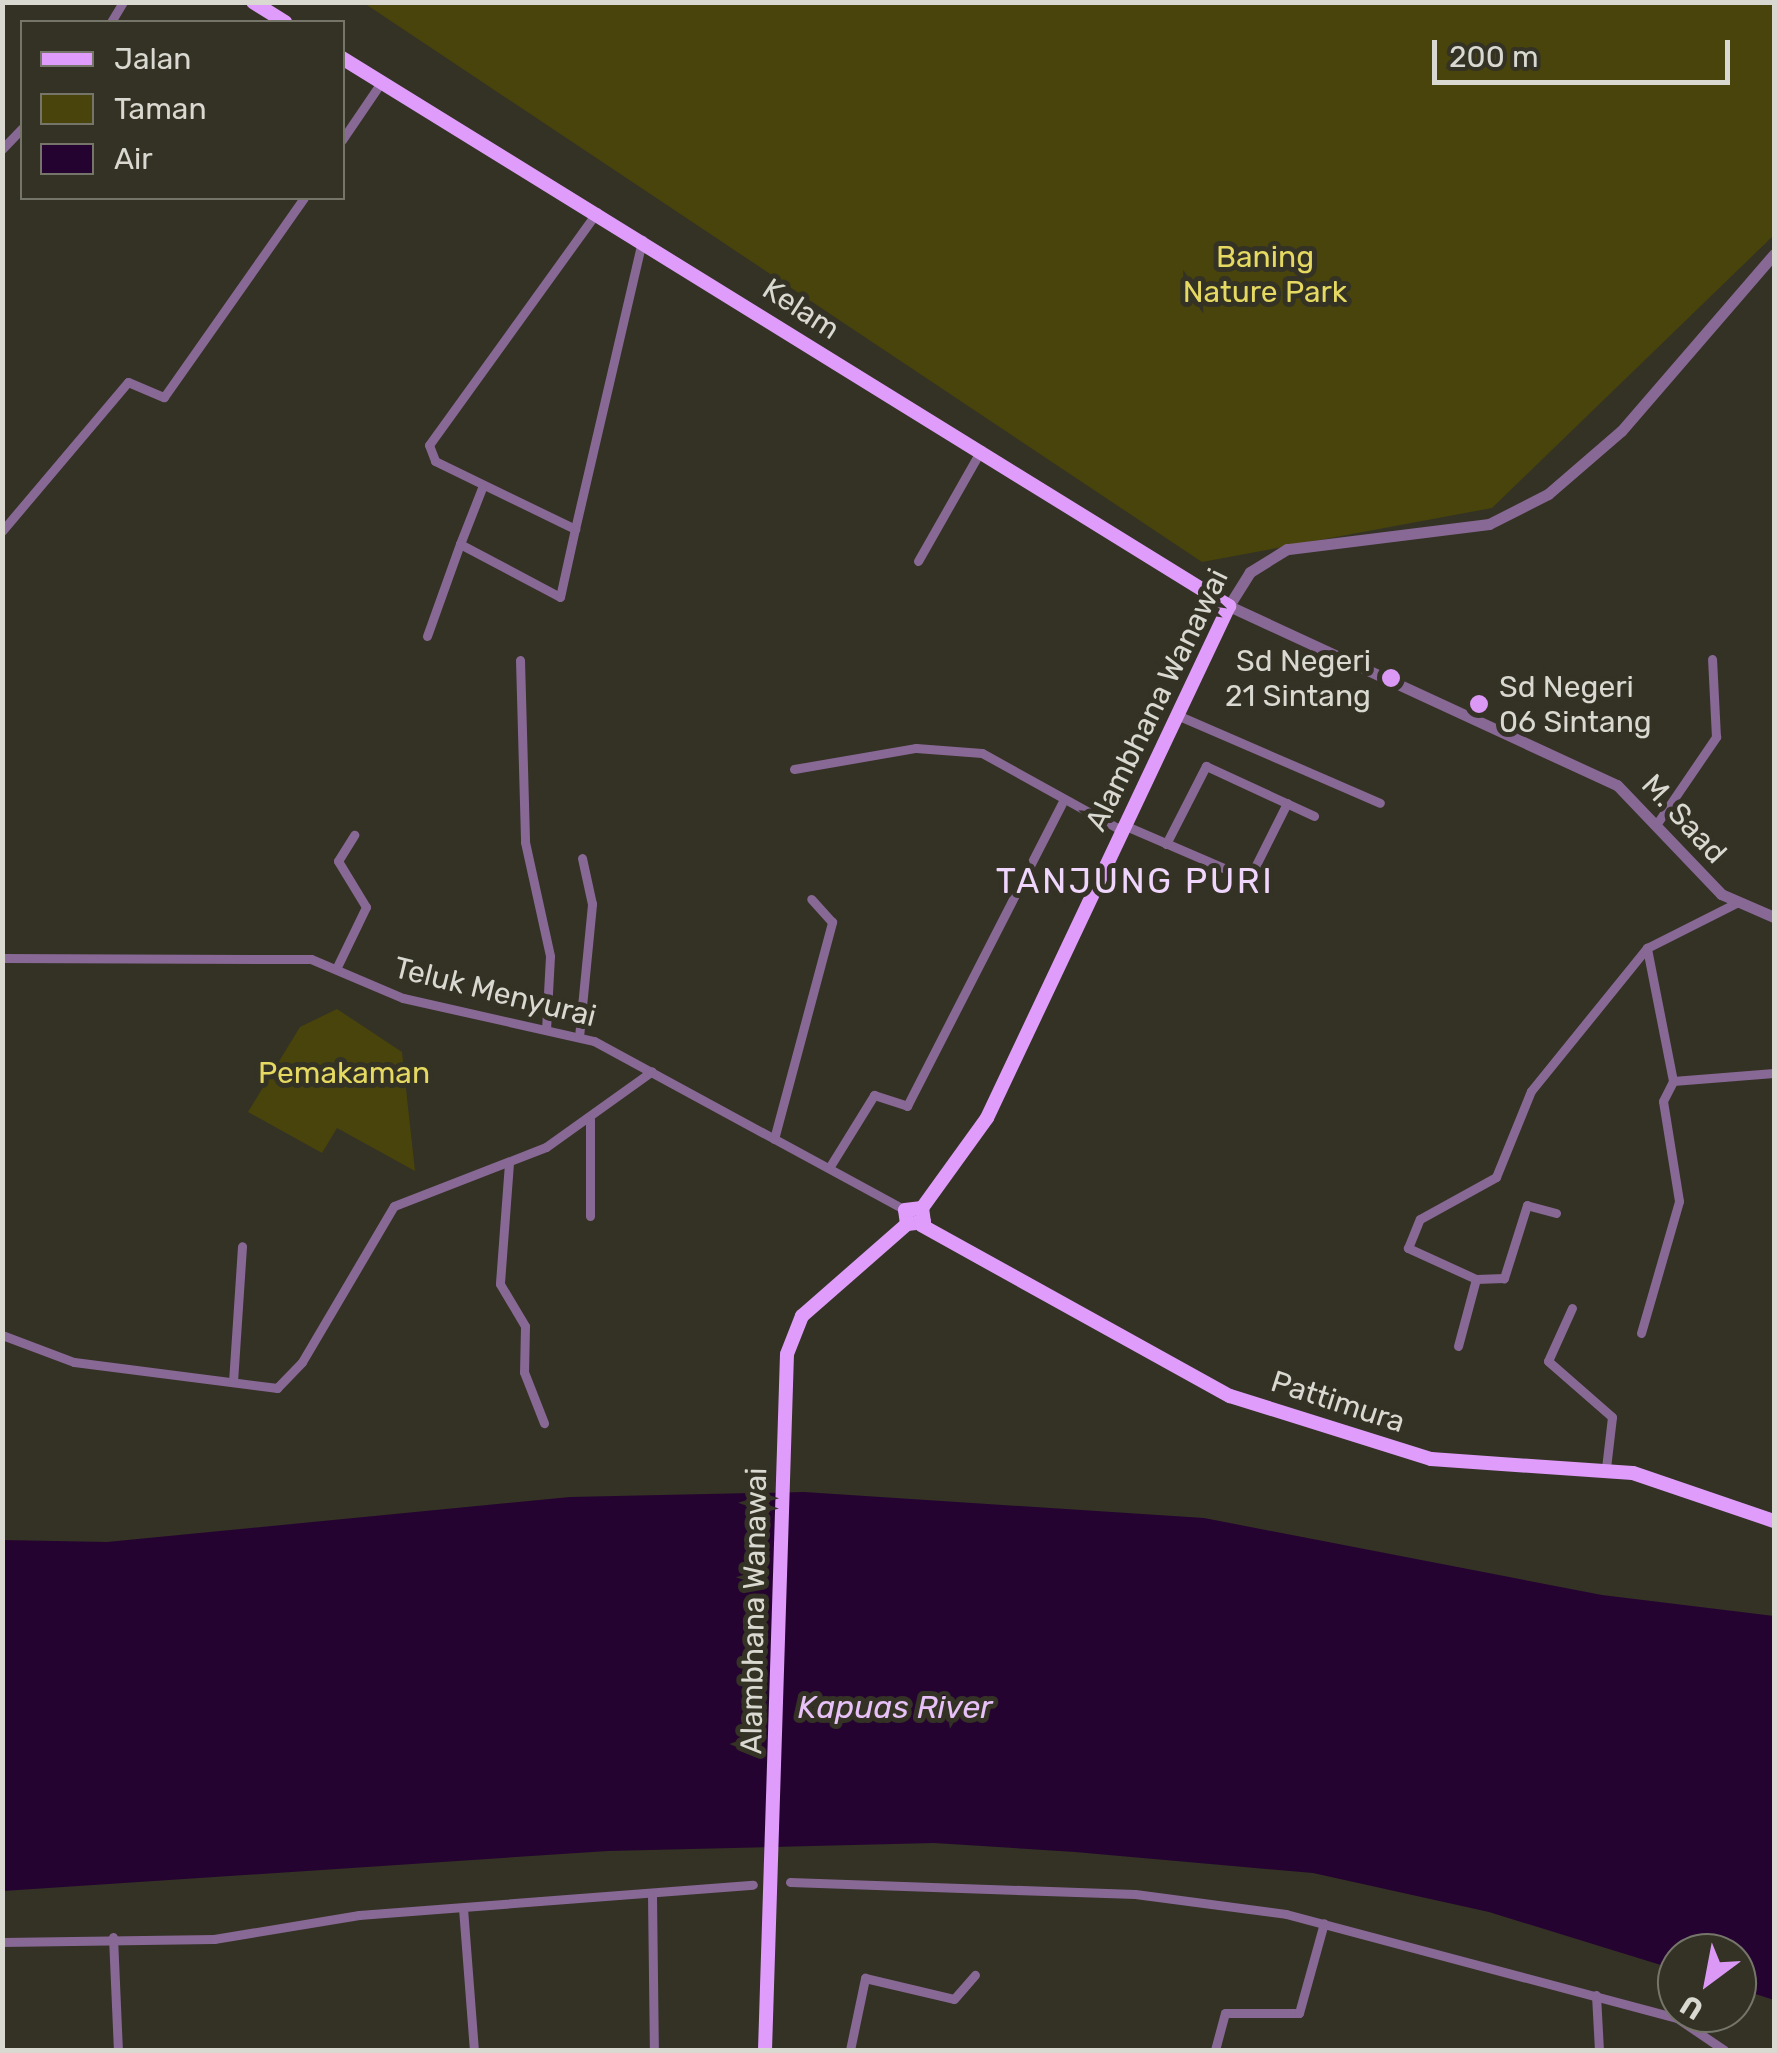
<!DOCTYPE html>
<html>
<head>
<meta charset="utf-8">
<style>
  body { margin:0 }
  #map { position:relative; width:1777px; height:2053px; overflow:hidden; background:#333225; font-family:Rubik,sans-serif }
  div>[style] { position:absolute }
  .green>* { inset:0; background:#49440b }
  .water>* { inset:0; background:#250330 }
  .minor>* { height:9px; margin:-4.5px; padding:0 4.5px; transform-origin:4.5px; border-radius:4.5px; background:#886895 }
  .tertiary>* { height:11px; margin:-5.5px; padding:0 5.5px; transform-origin:5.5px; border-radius:5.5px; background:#886895 }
  .primary>* { height:14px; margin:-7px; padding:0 7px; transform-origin:7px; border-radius:7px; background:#df9cfa }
  .dots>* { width:28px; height:28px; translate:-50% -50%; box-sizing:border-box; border:5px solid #333225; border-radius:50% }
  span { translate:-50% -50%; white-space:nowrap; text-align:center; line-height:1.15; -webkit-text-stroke:10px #333225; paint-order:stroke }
  .park-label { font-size:30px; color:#e5d961 }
  .street-label { font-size:30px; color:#dad9d1 }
  .poi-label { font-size:30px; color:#dad9d1 }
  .right { translate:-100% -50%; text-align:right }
  .left { translate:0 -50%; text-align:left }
  .water-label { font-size:32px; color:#e7c1f8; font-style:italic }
  .quarter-label { font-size:35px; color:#f0d5fc; letter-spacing:2.5px }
  .frame { position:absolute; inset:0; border:5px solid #dad9d1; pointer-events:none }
  .legend { position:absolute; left:20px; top:20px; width:325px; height:180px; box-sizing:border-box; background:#333225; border:2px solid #76756a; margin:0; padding:12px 18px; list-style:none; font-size:30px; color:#dad9d1 }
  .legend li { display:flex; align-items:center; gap:20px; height:50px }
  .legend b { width:50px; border:2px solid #76756a }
  .north { position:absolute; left:1657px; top:1933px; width:100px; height:100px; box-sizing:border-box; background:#333225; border:2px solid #76756a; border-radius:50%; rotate:212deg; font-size:28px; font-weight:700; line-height:40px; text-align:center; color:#dad9d1 }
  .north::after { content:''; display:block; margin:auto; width:35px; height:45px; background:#db99f5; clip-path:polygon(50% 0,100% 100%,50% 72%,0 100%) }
  .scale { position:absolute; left:1432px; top:40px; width:298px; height:45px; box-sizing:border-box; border:5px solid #dad9d1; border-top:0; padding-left:12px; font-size:30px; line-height:35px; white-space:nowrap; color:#dad9d1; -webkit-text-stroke:8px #333225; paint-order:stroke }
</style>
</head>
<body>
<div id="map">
  <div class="green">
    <i style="clip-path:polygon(364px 3px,1774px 3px,1774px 235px,1492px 508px,1202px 562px)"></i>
    <i style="clip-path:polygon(337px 1009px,402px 1052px,415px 1171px,337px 1128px,322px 1153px,248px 1112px,300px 1027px)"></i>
  </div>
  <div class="water">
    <i style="clip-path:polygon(804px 1492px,1204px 1518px,1602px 1595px,1774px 1616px,1774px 2000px,1737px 1988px,1737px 1953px,1677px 1953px,1677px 1970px,1489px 1912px,1313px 1873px,1075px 1852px,934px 1843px,608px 1851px,3px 1891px,2px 1540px,107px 1542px,570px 1497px)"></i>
  </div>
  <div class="minor">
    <i style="left:111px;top:22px;width:23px;rotate:-59deg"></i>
    <i style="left:342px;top:140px;width:68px;rotate:-55.8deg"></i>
    <i style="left:2px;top:149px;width:29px;rotate:-46deg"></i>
    <i style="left:597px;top:212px;width:287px;rotate:125.8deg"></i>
    <i style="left:429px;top:445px;width:17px;rotate:69deg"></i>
    <i style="left:435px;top:461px;width:156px;rotate:25.9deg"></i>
    <i style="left:575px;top:529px;width:297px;rotate:-76.9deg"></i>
    <i style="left:2px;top:531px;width:195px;rotate:-49.8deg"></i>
    <i style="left:128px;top:382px;width:39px;rotate:23deg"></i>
    <i style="left:164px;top:397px;width:243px;rotate:-54.9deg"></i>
    <i style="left:460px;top:544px;width:60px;rotate:-68.6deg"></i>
    <i style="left:918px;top:561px;width:128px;rotate:-60.4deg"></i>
    <i style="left:427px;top:636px;width:98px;rotate:-70.3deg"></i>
    <i style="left:460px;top:544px;width:113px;rotate:27.9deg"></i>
    <i style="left:560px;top:597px;width:70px;rotate:-77.6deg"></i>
    <i style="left:520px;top:660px;width:182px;rotate:88.4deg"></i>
    <i style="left:525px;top:842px;width:117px;rotate:77.6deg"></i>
    <i style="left:550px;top:956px;width:74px;rotate:93.1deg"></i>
    <i style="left:1177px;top:715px;width:221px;rotate:23.4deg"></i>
    <i style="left:794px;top:769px;width:124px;rotate:-9.8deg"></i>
    <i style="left:916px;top:748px;width:66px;rotate:4.3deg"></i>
    <i style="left:982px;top:753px;width:161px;rotate:29deg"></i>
    <i style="left:1656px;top:825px;width:107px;rotate:-55.7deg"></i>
    <i style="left:1716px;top:737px;width:78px;rotate:-92.9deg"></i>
    <i style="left:1126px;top:826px;width:134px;rotate:23.3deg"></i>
    <i style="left:1249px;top:879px;width:85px;rotate:-63.4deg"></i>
    <i style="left:1166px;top:844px;width:88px;rotate:-62.9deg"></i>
    <i style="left:1206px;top:766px;width:119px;rotate:24.8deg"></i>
    <i style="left:2px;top:958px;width:309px;rotate:0.2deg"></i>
    <i style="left:311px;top:959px;width:100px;rotate:23deg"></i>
    <i style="left:403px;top:998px;width:196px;rotate:12.7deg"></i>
    <i style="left:594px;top:1041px;width:354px;rotate:28.5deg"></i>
    <i style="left:336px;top:969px;width:69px;rotate:-64.2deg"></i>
    <i style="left:366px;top:907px;width:54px;rotate:-121.3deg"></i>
    <i style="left:338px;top:861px;width:31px;rotate:-58deg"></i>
    <i style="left:579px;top:1037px;width:134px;rotate:-84.4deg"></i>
    <i style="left:592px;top:904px;width:47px;rotate:-102.3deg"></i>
    <i style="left:1673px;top:1081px;width:101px;rotate:-4.5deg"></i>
    <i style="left:774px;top:1139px;width:225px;rotate:-75deg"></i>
    <i style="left:832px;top:922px;width:31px;rotate:-132deg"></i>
    <i style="left:509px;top:1163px;width:121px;rotate:94.3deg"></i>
    <i style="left:500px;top:1284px;width:49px;rotate:59.2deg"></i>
    <i style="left:525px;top:1326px;width:46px;rotate:91.2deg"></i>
    <i style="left:524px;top:1372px;width:55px;rotate:68.6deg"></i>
    <i style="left:829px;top:1168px;width:86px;rotate:-58.3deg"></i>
    <i style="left:874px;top:1095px;width:35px;rotate:18deg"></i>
    <i style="left:907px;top:1106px;width:340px;rotate:-62.9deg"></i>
    <i style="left:1556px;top:1213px;width:30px;rotate:-165deg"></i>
    <i style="left:1527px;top:1205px;width:77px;rotate:107.5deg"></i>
    <i style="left:1504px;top:1278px;width:28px;rotate:178deg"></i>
    <i style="left:1476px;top:1279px;width:75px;rotate:-155.5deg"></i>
    <i style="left:1408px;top:1248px;width:31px;rotate:-68deg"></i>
    <i style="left:1420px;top:1219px;width:87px;rotate:-28.9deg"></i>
    <i style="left:1496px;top:1177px;width:93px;rotate:-67.9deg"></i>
    <i style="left:1531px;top:1091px;width:184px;rotate:-51deg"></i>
    <i style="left:1647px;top:948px;width:100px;rotate:-26.8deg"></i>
    <i style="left:590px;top:1216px;width:97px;rotate:-90deg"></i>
    <i style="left:1572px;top:1308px;width:58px;rotate:114.4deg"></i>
    <i style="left:1548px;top:1361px;width:85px;rotate:41.2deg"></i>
    <i style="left:1612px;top:1417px;width:51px;rotate:96.7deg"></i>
    <i style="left:1641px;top:1333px;width:137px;rotate:-73.9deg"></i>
    <i style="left:1679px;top:1201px;width:101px;rotate:-99.1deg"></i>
    <i style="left:1663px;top:1101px;width:22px;rotate:-63deg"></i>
    <i style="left:1673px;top:1081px;width:136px;rotate:-101.1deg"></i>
    <i style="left:2px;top:1335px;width:77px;rotate:20.6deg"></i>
    <i style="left:74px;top:1362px;width:205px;rotate:7.3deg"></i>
    <i style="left:277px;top:1388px;width:36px;rotate:-46deg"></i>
    <i style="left:302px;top:1362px;width:181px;rotate:-59.5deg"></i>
    <i style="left:394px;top:1206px;width:163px;rotate:-21.2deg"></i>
    <i style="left:546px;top:1147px;width:130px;rotate:-35.6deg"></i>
    <i style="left:1458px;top:1346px;width:69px;rotate:-75deg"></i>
    <i style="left:233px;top:1382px;width:136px;rotate:-86.2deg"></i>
    <i style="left:790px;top:1882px;width:345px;rotate:2deg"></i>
    <i style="left:1135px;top:1894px;width:152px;rotate:7.5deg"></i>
    <i style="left:1286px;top:1914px;width:405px;rotate:14.9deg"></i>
    <i style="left:1677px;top:2018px;width:57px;rotate:34.2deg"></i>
    <i style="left:652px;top:1895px;width:155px;rotate:89.3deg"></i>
    <i style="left:463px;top:1908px;width:142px;rotate:85.6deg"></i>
    <i style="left:113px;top:1937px;width:113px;rotate:87.5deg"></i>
    <i style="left:2px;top:1942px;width:212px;rotate:-0.8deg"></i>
    <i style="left:214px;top:1939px;width:147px;rotate:-9.4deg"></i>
    <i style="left:359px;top:1915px;width:395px;rotate:-4.4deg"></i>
    <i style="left:1596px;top:1995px;width:55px;rotate:86.9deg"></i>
    <i style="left:850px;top:2050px;width:74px;rotate:-78.2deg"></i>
    <i style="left:865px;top:1978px;width:91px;rotate:13.3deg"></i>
    <i style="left:954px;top:1999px;width:32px;rotate:-49deg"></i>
    <i style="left:1215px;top:2050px;width:38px;rotate:-75deg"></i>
    <i style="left:1225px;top:2013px;width:74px"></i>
    <i style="left:1299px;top:2013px;width:93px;rotate:-74.5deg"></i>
  </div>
  <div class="tertiary">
    <i style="left:1774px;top:254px;width:234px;rotate:130.8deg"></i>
    <i style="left:1621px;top:431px;width:96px;rotate:139.2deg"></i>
    <i style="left:1548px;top:494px;width:66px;rotate:153deg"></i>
    <i style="left:1489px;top:524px;width:204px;rotate:172.9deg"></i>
    <i style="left:1287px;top:549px;width:44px;rotate:148.1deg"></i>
    <i style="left:1250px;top:572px;width:40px;rotate:122deg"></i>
    <i style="left:1229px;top:606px;width:427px;rotate:24.8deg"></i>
    <i style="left:1617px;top:785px;width:151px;rotate:46.3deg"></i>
    <i style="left:1721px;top:894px;width:58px;rotate:23.5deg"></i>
  </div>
  <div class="primary">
    <i style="left:253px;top:2px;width:38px;rotate:32deg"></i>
    <i style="left:342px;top:58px;width:1043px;rotate:31.71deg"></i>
    <i style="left:1229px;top:606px;width:566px;rotate:115.3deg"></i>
    <i style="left:987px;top:1118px;width:111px;rotate:125.8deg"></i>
    <i style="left:922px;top:1208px;width:14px;rotate:82deg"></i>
    <i style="left:924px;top:1222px;width:17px;rotate:173deg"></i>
    <i style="left:907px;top:1224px;width:14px;rotate:-98deg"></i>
    <i style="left:905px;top:1210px;width:17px;rotate:-7deg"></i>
    <i style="left:921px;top:1225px;width:353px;rotate:29deg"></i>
    <i style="left:1230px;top:1396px;width:211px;rotate:17.4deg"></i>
    <i style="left:1431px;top:1459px;width:202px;rotate:4deg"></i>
    <i style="left:1633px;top:1473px;width:149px;rotate:18.8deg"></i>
    <i style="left:765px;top:2050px;width:696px;rotate:-88.19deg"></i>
    <i style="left:787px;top:1354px;width:41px;rotate:-68.5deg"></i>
    <i style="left:802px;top:1316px;width:140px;rotate:-41.2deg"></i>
  </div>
  <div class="dots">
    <i style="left:1391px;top:678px;background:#db99f5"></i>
    <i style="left:1479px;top:704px;background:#db99f5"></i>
  </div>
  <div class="park-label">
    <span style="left:1265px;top:274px">Baning<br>Nature Park</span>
    <span style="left:344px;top:1073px">Pemakaman</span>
  </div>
  <div class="street-label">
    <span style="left:801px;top:309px;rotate:33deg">Kelam</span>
    <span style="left:1157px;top:700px;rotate:-64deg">Alambhana Wanawai</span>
    <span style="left:1684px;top:819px;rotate:47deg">M. Saad</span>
    <span style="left:495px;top:992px;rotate:14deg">Teluk Menyurai</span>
    <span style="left:1338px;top:1402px;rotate:18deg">Pattimura</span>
    <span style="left:754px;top:1611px;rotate:-89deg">Alambhana Wanawai</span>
  </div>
  <div class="poi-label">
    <span class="right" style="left:1371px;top:678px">Sd Negeri<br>21 Sintang</span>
    <span class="left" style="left:1499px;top:704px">Sd Negeri<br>06 Sintang</span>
  </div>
  <div class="water-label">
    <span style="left:895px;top:1707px">Kapuas River</span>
  </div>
  <div class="quarter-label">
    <span style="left:1135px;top:881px">TANJUNG PURI</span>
  </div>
  <div class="frame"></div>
  <ul class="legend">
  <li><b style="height:12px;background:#df9cfa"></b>Jalan</li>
  <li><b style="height:28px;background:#49440b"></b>Taman</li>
  <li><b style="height:28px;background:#250330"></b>Air</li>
  </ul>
  <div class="north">U</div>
  <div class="scale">200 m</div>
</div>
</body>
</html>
